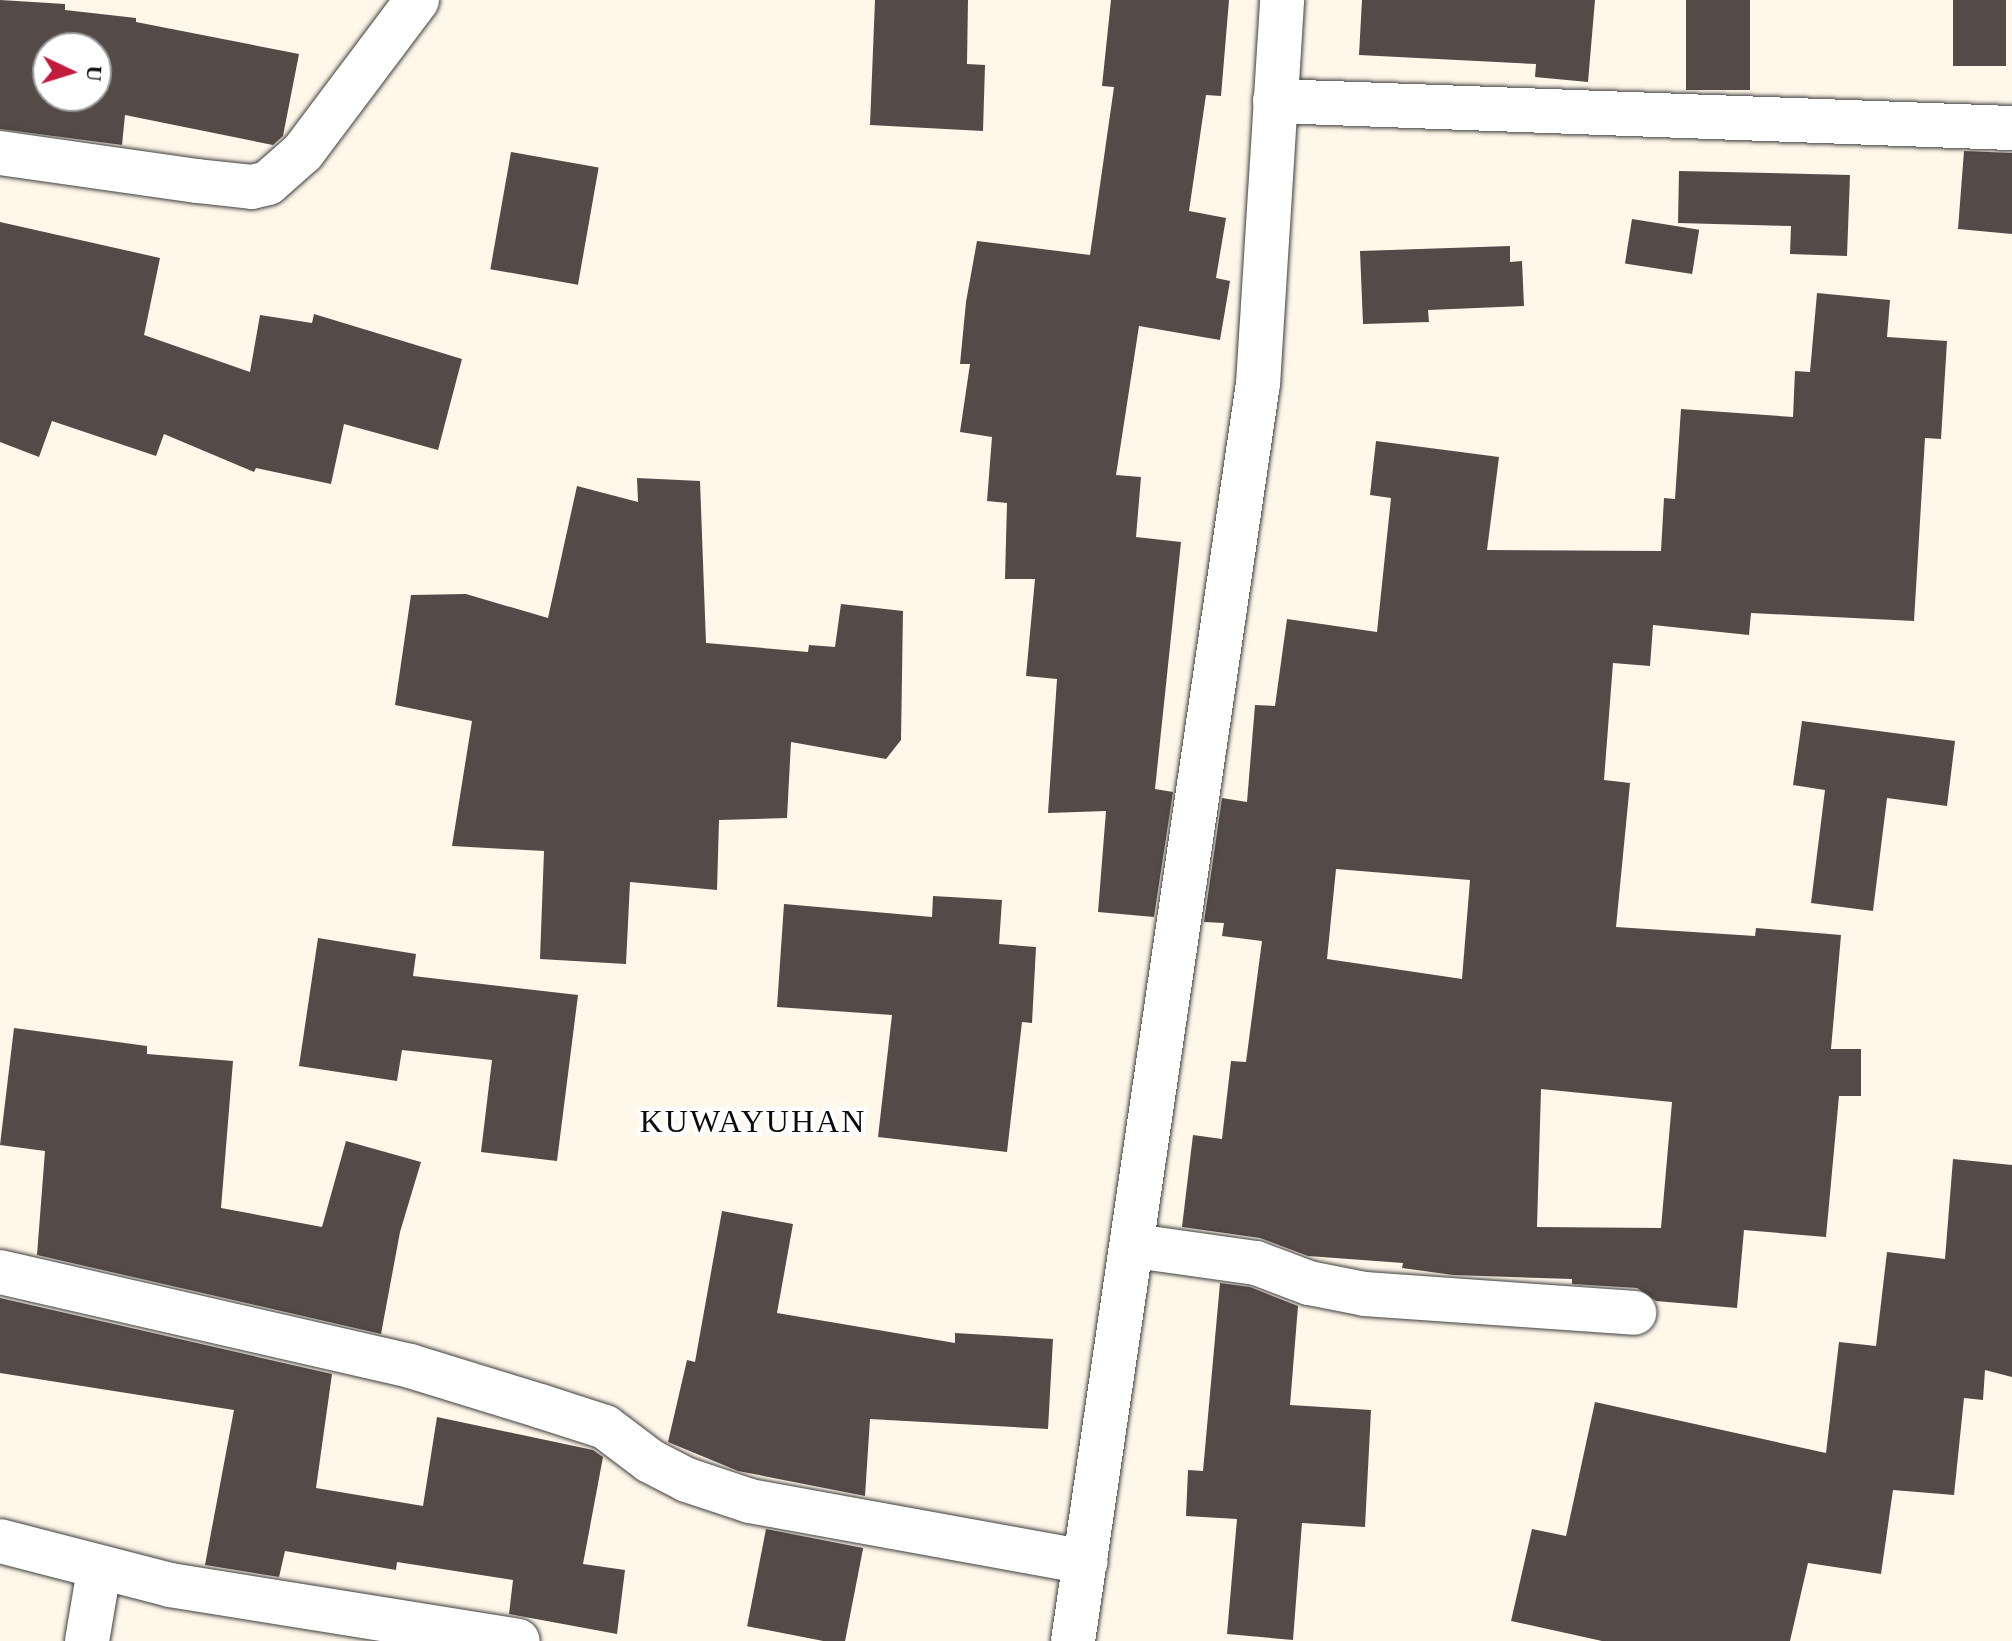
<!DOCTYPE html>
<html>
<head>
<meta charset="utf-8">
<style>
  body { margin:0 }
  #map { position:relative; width:2012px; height:1641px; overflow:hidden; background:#fff7e9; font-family:Georgia,serif }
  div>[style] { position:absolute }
  .building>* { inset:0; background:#544a47; transform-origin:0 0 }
  .roads { filter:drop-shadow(0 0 2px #3e3e3e) drop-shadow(0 0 2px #3e3e3e) }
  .minor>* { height:44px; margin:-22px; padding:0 22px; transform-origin:22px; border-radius:22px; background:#fff }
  span { translate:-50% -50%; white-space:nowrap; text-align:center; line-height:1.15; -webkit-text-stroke:8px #fff; paint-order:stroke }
  .quarter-label { font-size:32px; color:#0b0b0b; letter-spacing:2px }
  .north { position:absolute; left:32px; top:32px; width:80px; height:80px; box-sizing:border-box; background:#fff; border:2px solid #9d9d9d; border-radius:50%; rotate:94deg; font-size:22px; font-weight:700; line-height:32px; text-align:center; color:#0b0b0b }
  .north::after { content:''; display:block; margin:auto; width:28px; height:36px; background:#c21c3c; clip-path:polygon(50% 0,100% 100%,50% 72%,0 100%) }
</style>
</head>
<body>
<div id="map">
  <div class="building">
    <i style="clip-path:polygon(evenodd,0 0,65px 4px,65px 10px,136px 18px,136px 22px,299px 54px,283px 136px,273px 145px,125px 115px,122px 145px,0 129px,0 0,48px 48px,96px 48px,96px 96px,48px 96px,48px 48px)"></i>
    <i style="clip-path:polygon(875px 0,968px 0,967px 64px,985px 65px,983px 131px,870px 125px)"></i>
    <i style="clip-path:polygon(1111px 0,1229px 0,1221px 96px,1206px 95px,1189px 211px,1226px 218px,1216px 278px,1230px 281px,1220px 340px,1139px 326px,1116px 475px,1141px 477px,1136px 537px,1181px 542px,1155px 789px,1173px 792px,1154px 917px,1098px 912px,1106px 811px,1048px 813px,1057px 679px,1026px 676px,1035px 579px,1005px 579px,1007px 503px,987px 501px,992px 437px,960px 432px,970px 364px,960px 364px,966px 302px,977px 241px,1090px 255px,1114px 87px,1102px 86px)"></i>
    <i style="clip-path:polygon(1362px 0,1595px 0,1588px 82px,1535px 77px,1536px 64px,1359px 55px)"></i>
    <i style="left:1686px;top:0;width:64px;height:90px"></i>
    <i style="left:1953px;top:0;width:53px;height:66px"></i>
    <i style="clip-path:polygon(1964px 151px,2012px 153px,2012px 234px,1958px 229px)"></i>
    <i style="left:511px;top:152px;width:89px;height:119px;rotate:10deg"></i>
    <i style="clip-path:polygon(1679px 171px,1850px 175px,1847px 256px,1790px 254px,1791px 226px,1678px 223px)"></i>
    <i style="left:1632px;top:219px;width:68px;height:45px;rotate:9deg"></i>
    <i style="clip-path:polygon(0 222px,160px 258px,144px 335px,250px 372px,260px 315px,312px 323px,314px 314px,462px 359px,438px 450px,344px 424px,331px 484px,256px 468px,254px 472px,164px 434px,156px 456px,52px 421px,39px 457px,0 442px)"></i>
    <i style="clip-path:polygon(1510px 246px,1510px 262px,1522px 261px,1524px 306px,1428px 310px,1429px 322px,1363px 324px,1360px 251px)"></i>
    <i style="clip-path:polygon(evenodd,1817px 293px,1890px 300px,1887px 337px,1947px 341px,1941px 439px,1925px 438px,1914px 621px,1751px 613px,1749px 635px,1653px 625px,1650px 666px,1613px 663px,1604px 780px,1630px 783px,1616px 927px,1755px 936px,1756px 928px,1841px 935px,1831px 1049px,1861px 1049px,1861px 1096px,1839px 1096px,1826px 1237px,1744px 1230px,1737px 1308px,1656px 1301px,1637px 1288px,1572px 1284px,1572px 1279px,1453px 1275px,1402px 1268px,1403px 1263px,1308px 1256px,1260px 1238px,1182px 1227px,1193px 1135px,1222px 1139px,1231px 1061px,1246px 1062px,1262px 941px,1222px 936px,1224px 923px,1204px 922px,1222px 798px,1247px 802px,1255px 705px,1275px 706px,1287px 619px,1377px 632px,1391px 498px,1370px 495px,1376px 441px,1499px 457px,1487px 550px,1661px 551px,1664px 498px,1675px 499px,1681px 409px,1793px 417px,1795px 371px,1810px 372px,1817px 293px,1336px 869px,1470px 880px,1462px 979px,1327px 959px,1336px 869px,1817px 293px,1541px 1089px,1672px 1102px,1661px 1228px,1537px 1227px,1541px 1089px)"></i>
    <i style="clip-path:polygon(637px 478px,700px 481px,706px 643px,808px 652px,809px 645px,835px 647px,841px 604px,903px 611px,901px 740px,886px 759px,791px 742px,787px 818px,719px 820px,717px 890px,630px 882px,626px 964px,540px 959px,544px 851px,452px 846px,472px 721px,395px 705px,411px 595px,466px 594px,548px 618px,577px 486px,638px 502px)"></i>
    <i style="clip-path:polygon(1802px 721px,1955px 741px,1947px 806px,1887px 798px,1873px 911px,1811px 903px,1825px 790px,1793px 785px)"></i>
    <i style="clip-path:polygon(933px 896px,1002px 900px,999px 944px,1036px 947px,1032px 1023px,1022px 1022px,1007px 1152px,878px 1137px,892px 1015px,777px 1007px,784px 904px,932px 917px)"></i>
    <i style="clip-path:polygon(318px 938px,416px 954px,413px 976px,578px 995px,557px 1161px,481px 1152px,492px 1060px,402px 1050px,397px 1081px,299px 1066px)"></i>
    <i style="clip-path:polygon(14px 1028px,147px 1046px,147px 1054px,233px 1061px,221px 1208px,322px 1227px,346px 1141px,421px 1162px,400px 1232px,381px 1334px,37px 1255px,45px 1151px,0 1145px)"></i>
    <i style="clip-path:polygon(1953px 1159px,2012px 1165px,2012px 1377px,1985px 1370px,1983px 1400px,1964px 1398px,1954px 1495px,1893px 1490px,1881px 1574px,1808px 1563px,1790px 1641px,1602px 1641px,1511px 1621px,1532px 1529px,1566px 1536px,1595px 1402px,1826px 1453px,1839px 1342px,1876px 1346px,1887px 1252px,1945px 1259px)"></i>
    <i style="clip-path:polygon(722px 1211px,793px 1224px,777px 1313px,955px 1343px,955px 1333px,1053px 1339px,1048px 1429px,870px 1419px,865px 1496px,738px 1471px,668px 1442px,687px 1360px,695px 1362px)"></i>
    <i style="clip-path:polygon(1220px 1283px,1250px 1287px,1298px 1306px,1290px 1405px,1371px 1410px,1365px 1527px,1302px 1523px,1293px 1640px,1227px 1634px,1237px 1519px,1186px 1516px,1188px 1470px,1203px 1471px)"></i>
    <i style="clip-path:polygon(0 1298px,332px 1374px,316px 1488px,423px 1506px,437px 1417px,593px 1450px,603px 1457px,583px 1564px,625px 1570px,617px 1634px,509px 1614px,513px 1580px,397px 1562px,396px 1570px,285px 1551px,279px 1577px,205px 1565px,234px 1410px,0 1373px)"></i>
    <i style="left:766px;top:1529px;width:99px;height:99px;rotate:11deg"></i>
  </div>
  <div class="roads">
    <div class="minor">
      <i style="left:1275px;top:101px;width:737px;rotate:2.1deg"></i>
      <i style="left:0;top:153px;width:199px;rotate:8.1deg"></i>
      <i style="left:197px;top:181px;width:55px;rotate:6.2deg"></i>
      <i style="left:252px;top:187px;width:16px;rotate:-14deg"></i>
      <i style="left:268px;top:183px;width:47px;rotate:-41.5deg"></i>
      <i style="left:303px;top:152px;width:190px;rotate:-53.1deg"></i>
      <i style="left:1135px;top:1246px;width:122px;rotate:8deg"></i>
      <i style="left:1256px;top:1263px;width:57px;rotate:20.7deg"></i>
      <i style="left:1309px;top:1283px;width:57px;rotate:11.1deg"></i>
      <i style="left:1365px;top:1294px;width:270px;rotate:4deg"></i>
      <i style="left:0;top:1272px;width:421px;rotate:12.9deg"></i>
      <i style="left:410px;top:1366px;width:136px;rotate:17.1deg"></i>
      <i style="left:540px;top:1406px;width:68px;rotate:17.9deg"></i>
      <i style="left:605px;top:1427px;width:56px;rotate:37.1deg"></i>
      <i style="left:650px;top:1461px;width:42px;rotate:27.2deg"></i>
      <i style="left:687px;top:1480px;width:66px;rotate:18.4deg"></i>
      <i style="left:750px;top:1501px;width:341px;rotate:10.3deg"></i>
      <i style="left:0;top:1541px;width:176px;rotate:14.5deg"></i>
      <i style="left:170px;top:1585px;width:352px;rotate:9.1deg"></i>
      <i style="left:87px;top:1641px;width:72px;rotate:-80.4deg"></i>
      <i style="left:1073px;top:1641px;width:1271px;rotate:-81.63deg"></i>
      <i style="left:1258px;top:384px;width:385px;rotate:-86.4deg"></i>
    </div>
  </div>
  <div class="quarter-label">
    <span style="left:753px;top:1121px">KUWAYUHAN</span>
  </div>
  <div class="north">U</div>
</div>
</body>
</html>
